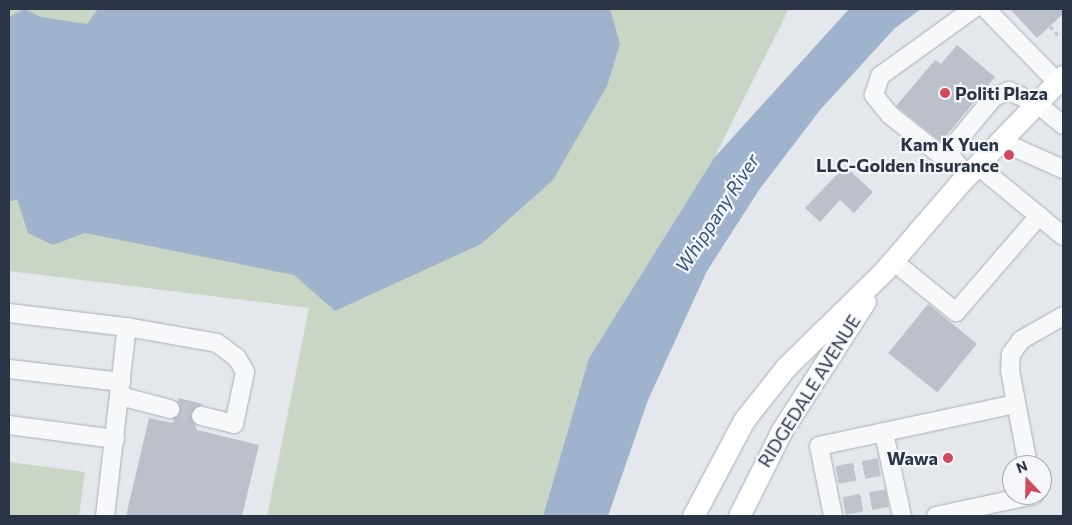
<!DOCTYPE html>
<html>
<head>
<meta charset="utf-8">
<style>
  body { margin:0 }
  #map { position:relative; width:1072px; height:525px; overflow:hidden; background:#e4e7ec; font-family:Commissioner,sans-serif }
  div>[style] { position:absolute }
  .green>* { inset:0; background:#c9d6c5 }
  .water>* { inset:0; background:#9fb4cc }
  .building>* { inset:0; background:#bbc0ca; transform-origin:0 0 }
  .minor-tunnel>* { height:18px; margin-top:-9px; transform-origin:0; background:repeating-linear-gradient(90deg,#bfc3cb 0 18px,transparent 0 27px) }
  .path>* { height:3px; margin-top:-1.5px; transform-origin:0; background:repeating-linear-gradient(90deg,#c2c5cb 0 4px,transparent 0 8px) }
  .roads { filter:drop-shadow(0 0 1px #a9aeb7) drop-shadow(0 0 1px #a9aeb7) }
  .minor>* { height:18px; margin:-9px; padding:0 9px; transform-origin:9px; border-radius:9px; background:#f7f8fa }
  .major>* { height:21px; margin:-10.5px; padding:0 10.5px; transform-origin:10.5px; border-radius:10.5px; background:#fff }
  .dots>* { width:14px; height:14px; translate:-50% -50%; box-sizing:border-box; border:2px solid #f4f6f9; border-radius:50% }
  span { translate:-50% -50%; white-space:nowrap; text-align:center; line-height:1.15; -webkit-text-stroke:4.5px #f4f6f9; paint-order:stroke }
  .poi-label { font-size:18px; color:#2b3445; font-weight:700 }
  .left { translate:0 -50%; text-align:left }
  .right { translate:-100% -50%; text-align:right }
  .street-label { font-size:18px; color:#2b3445 }
  .water-label { font-size:19px; color:#34527a; font-style:italic }
  .frame { position:absolute; inset:0; border:10px solid #2b3445; pointer-events:none }
  .north { position:absolute; left:1002px; top:455px; width:50px; height:50px; box-sizing:border-box; background:#f4f6f9; border:1px solid #a4a8b1; border-radius:50%; rotate:339deg; font-size:14px; font-weight:700; line-height:20px; text-align:center; color:#2b3445 }
  .north::after { content:''; display:block; margin:auto; width:18px; height:22px; background:#d1495b; clip-path:polygon(50% 0,100% 100%,50% 72%,0 100%) }
</style>
</head>
<body>
<div id="map">
  <div class="green">
    <i style="clip-path:polygon(9px 9px,789px 9px,714px 158px,589px 358px,543px 516px,267px 516px,309px 308px,9px 271px)"></i>
    <i style="clip-path:polygon(9px 462px,85px 472px,79px 516px,9px 516px)"></i>
  </div>
  <div class="water">
    <i style="clip-path:polygon(24px 9px,41px 17px,87px 24px,98px 9px,610px 9px,620px 44px,607px 86px,553px 180px,481px 244px,335px 311px,294px 275px,85px 233px,53px 245px,28px 233px,17px 199px,9px 202px,9px 17px)"></i>
    <i style="clip-path:polygon(849px 9px,921px 9px,895px 28px,820px 110px,759px 190px,707px 271px,648px 400px,608px 516px,543px 516px,589px 358px,714px 158px)"></i>
  </div>
  <div class="building">
    <i style="clip-path:polygon(1010px 9px,1063px 9px,1063px 14px,1037px 38px)"></i>
    <i style="clip-path:polygon(957px 45px,995px 77px,941px 142px,896px 106px,935px 60px,941px 64px)"></i>
    <i style="clip-path:polygon(845px 166px,873px 192px,854px 213px,840px 200px,820px 222px,805px 208px)"></i>
    <i style="left:928px;top:304px;width:63px;height:63px;rotate:39deg"></i>
    <i style="clip-path:polygon(178px 398px,203px 404px,191px 413px,197px 430px,259px 445px,242px 516px,126px 516px,149px 418px,172px 423px,180px 411px)"></i>
  </div>
  <div class="minor-tunnel">
    <i style="left:170px;top:409px;width:32px;rotate:13deg"></i>
    <i style="left:837px;top:475px;width:43px;rotate:-10.8deg"></i>
    <i style="left:844px;top:506px;width:44px;rotate:-10.5deg"></i>
  </div>
  <div class="path">
    <i style="left:1050px;top:26px;width:12px;rotate:48deg"></i>
  </div>
  <div class="roads">
    <div class="minor">
      <i style="left:986px;top:9px;width:102px;rotate:45.8deg"></i>
      <i style="left:1000px;top:141px;width:69px;rotate:24deg"></i>
      <i style="left:948px;top:152px;width:10px;rotate:174deg"></i>
      <i style="left:938px;top:153px;width:61px;rotate:-141.6deg"></i>
      <i style="left:890px;top:115px;width:26px;rotate:-129deg"></i>
      <i style="left:874px;top:95px;width:20px;rotate:-72deg"></i>
      <i style="left:880px;top:76px;width:115px;rotate:-35.8deg"></i>
      <i style="left:966px;top:176px;width:30px;rotate:-127deg"></i>
      <i style="left:948px;top:152px;width:72px;rotate:-50.1deg"></i>
      <i style="left:994px;top:97px;width:16px;rotate:-22deg"></i>
      <i style="left:1009px;top:91px;width:30px;rotate:24deg"></i>
      <i style="left:1036px;top:103px;width:35px;rotate:39deg"></i>
      <i style="left:1039px;top:216px;width:31px;rotate:40deg"></i>
      <i style="left:893px;top:261px;width:81px;rotate:39deg"></i>
      <i style="left:956px;top:312px;width:127px;rotate:-49.2deg"></i>
      <i style="left:1039px;top:216px;width:80px;rotate:-140.6deg"></i>
      <i style="left:9px;top:313px;width:119px;rotate:6.8deg"></i>
      <i style="left:127px;top:327px;width:91px;rotate:10.1deg"></i>
      <i style="left:217px;top:343px;width:25px;rotate:37deg"></i>
      <i style="left:237px;top:358px;width:16px;rotate:60deg"></i>
      <i style="left:245px;top:372px;width:53px;rotate:101.9deg"></i>
      <i style="left:234px;top:424px;width:34px;rotate:-166deg"></i>
      <i style="left:9px;top:369px;width:113px;rotate:6.6deg"></i>
      <i style="left:120px;top:396px;width:52px;rotate:14.6deg"></i>
      <i style="left:9px;top:425px;width:107px;rotate:7.5deg"></i>
      <i style="left:884px;top:433px;width:85px;rotate:77.8deg"></i>
      <i style="left:1028px;top:465px;width:96px;rotate:-100.8deg"></i>
      <i style="left:1010px;top:371px;width:17px;rotate:-87deg"></i>
      <i style="left:1011px;top:354px;width:17px;rotate:-54deg"></i>
      <i style="left:1021px;top:340px;width:48px;rotate:-29.7deg"></i>
      <i style="left:105px;top:516px;width:190px;rotate:-83.4deg"></i>
      <i style="left:833px;top:516px;width:71px;rotate:-101.3deg"></i>
      <i style="left:819px;top:446px;width:200px;rotate:-12.1deg"></i>
      <i style="left:936px;top:516px;width:100px;rotate:-12.1deg"></i>
    </div>
    <div class="major">
      <i style="left:693px;top:516px;width:109px;rotate:-62deg"></i>
      <i style="left:744px;top:420px;width:68px;rotate:-51.6deg"></i>
      <i style="left:786px;top:367px;width:139px;rotate:-44.4deg"></i>
      <i style="left:885px;top:270px;width:113px;rotate:-49.3deg"></i>
      <i style="left:959px;top:184px;width:150px;rotate:-46.1deg"></i>
      <i style="left:739px;top:516px;width:96px;rotate:-63.4deg"></i>
      <i style="left:782px;top:430px;width:153px;rotate:-57.2deg"></i>
    </div>
  </div>
  <div class="dots">
    <i style="left:945px;top:93px;background:#d1495b"></i>
    <i style="left:1009px;top:155px;background:#d1495b"></i>
    <i style="left:948px;top:458px;background:#d1495b"></i>
  </div>
  <div class="poi-label">
    <span class="left" style="left:955px;top:93px">Politi Plaza</span>
    <span class="right" style="left:999px;top:155px">Kam K Yuen<br>LLC-Golden Insurance</span>
    <span class="right" style="left:938px;top:458px">Wawa</span>
  </div>
  <div class="street-label">
    <span style="left:809px;top:391px;rotate:-58deg">RIDGEDALE AVENUE</span>
  </div>
  <div class="water-label">
    <span style="left:717px;top:213px;rotate:-57deg">Whippany River</span>
  </div>
  <div class="frame"></div>
  <div class="north">N</div>
</div>
</body>
</html>
